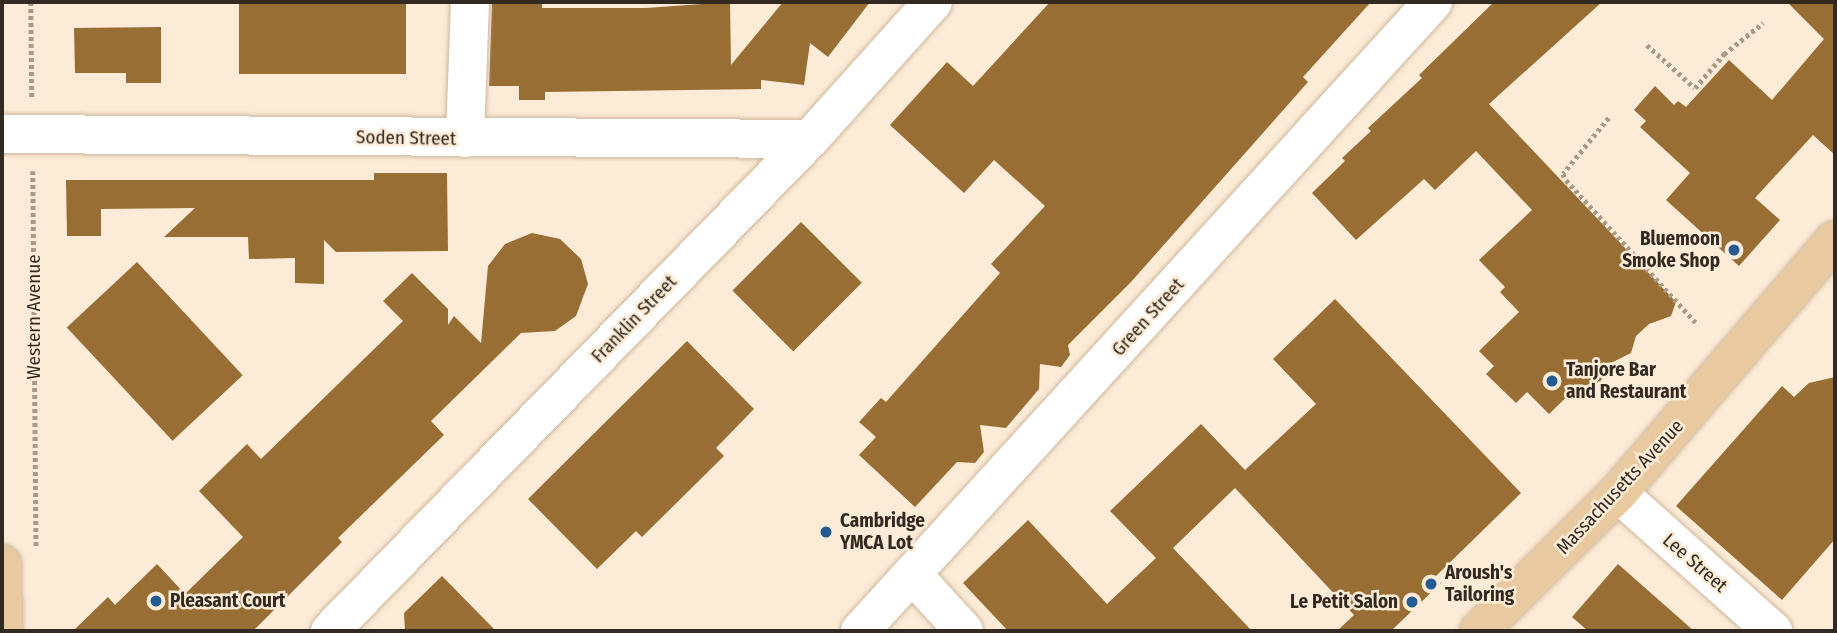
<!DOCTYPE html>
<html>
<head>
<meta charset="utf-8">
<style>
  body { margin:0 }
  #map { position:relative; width:1837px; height:633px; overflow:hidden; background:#fcebd6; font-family:"Fira Sans Condensed",sans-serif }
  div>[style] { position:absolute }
  .building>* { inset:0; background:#986e35; transform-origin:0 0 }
  .path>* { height:4.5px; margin-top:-2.25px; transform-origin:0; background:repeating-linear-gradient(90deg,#a79a89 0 3.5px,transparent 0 7px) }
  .roads { filter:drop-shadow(0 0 2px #cdb89f) drop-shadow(0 0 2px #cdb89f) }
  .street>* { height:38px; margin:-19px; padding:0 19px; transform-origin:19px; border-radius:19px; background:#fff }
  .primary>* { height:38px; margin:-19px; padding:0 19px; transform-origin:19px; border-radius:19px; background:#e9caa0 }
  .dots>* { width:19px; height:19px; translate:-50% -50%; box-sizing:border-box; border:4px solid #fcebd6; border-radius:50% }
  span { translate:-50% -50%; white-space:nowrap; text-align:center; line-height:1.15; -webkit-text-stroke:5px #fcebd6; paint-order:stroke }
  .street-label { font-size:19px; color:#322a20 }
  .poi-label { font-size:19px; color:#322a20; font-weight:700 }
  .right { translate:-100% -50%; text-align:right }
  .left { translate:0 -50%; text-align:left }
  .frame { position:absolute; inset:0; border:4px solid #322a20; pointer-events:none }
</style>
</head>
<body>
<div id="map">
  <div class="building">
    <i style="left:239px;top:2px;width:167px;height:72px"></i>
    <i style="clip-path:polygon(492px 2px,542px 2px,542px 8px,646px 8px,730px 2px,731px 65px,783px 2px,870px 2px,828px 57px,810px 43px,804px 85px,761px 80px,761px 89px,545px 92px,545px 100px,519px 100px,519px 86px,489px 86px)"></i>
    <i style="clip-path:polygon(1050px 2px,1371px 2px,1303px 77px,1308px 82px,1131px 282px,1068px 345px,1070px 355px,1061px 367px,1040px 364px,1039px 389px,1006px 428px,980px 425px,984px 452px,975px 463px,957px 462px,915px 507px,859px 455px,876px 437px,859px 422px,881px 398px,886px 402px,1000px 273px,991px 264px,1045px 206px,994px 160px,964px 193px,890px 125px,947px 62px,973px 86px)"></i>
    <i style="clip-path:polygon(1494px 2px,1602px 2px,1489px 104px,1676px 302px,1671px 316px,1649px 324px,1636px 336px,1631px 353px,1611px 363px,1600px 382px,1577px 387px,1549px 414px,1527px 392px,1516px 403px,1486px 374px,1494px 366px,1479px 351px,1519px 312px,1500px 292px,1505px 287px,1479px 260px,1532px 210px,1476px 151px,1435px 190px,1424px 179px,1356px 240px,1312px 193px,1345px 161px,1342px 158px,1371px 131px,1368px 128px,1422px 78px,1419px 75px)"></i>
    <i style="clip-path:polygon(1787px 2px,1835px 2px,1835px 155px,1813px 135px,1755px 198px,1780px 220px,1739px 266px,1666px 200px,1690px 173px,1640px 127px,1646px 121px,1634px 110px,1655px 86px,1674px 105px,1678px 101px,1686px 107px,1729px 60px,1772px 100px,1824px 39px)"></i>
    <i style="clip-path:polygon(161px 27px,161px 83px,126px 83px,126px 73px,75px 73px,74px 28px)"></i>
    <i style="clip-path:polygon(374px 173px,447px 173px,448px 251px,336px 252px,324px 240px,324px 284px,295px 283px,295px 258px,249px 259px,248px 237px,164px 237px,195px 208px,101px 209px,101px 236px,67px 236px,66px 180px,374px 180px)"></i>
    <i style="left:801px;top:222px;width:86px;height:97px;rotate:45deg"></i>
    <i style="clip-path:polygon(532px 233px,560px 239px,581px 259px,588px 284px,576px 316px,555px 331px,521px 333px,431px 421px,444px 435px,338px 538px,342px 542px,253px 631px,73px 631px,108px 597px,115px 605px,157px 564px,185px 594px,243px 537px,199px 491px,247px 444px,261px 459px,403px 321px,383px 301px,412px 273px,448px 309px,448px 325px,454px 316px,481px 343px,488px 266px,505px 244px)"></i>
    <i style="left:137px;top:262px;width:155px;height:96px;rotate:47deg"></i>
    <i style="clip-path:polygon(1335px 299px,1521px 493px,1435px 577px,1441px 583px,1391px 631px,1337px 631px,1354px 615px,1235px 488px,1173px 548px,1252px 631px,1008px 631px,963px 583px,1028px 520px,1107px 604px,1156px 558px,1110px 511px,1201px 424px,1245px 470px,1316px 404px,1273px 359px)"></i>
    <i style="clip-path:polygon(687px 341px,754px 409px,716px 448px,724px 456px,642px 537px,636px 531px,597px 569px,528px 499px)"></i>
    <i style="clip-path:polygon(1835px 377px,1835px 539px,1782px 600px,1676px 506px,1782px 386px,1794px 397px,1809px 383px)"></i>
    <i style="clip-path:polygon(1618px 564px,1694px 631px,1588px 631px,1572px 617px)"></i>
    <i style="clip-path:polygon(442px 576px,496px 631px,405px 631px,404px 613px)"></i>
  </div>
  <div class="path">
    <i style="left:31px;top:2px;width:97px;rotate:89.4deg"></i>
    <i style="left:1647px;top:45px;width:64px;rotate:41.9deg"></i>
    <i style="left:1695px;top:88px;width:45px;rotate:-49.5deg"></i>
    <i style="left:1724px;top:54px;width:50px;rotate:-38.5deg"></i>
    <i style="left:1609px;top:118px;width:72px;rotate:129.4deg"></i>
    <i style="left:1563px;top:174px;width:7px;rotate:63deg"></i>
    <i style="left:1566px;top:180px;width:195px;rotate:47.7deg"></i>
    <i style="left:33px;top:171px;width:376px;rotate:89.5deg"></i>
  </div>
  <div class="roads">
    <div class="street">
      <i style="left:2px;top:134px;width:808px;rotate:0.35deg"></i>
      <i style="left:465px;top:138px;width:136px;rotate:-87.9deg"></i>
      <i style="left:1618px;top:493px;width:208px;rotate:41.7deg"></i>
      <i style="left:914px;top:576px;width:74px;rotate:47.7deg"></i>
      <i style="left:330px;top:631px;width:687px;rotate:-45.71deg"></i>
      <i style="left:810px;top:139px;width:184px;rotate:-48.1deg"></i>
      <i style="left:860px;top:631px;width:851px;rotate:-47.67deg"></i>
    </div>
    <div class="primary">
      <i style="left:2px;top:564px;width:67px;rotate:89.1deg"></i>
      <i style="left:1479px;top:631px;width:196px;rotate:-44.8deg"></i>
      <i style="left:1618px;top:493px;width:333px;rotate:-49.4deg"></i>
    </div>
  </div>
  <div class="dots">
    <i style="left:1734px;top:250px;background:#235c94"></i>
    <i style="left:1552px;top:381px;background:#235c94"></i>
    <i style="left:826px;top:532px;background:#235c94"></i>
    <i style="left:1431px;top:584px;background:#235c94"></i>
    <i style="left:156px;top:601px;background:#235c94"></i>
    <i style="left:1412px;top:602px;background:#235c94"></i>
  </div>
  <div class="street-label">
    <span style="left:406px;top:138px;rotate:1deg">Soden Street</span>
    <span style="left:34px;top:317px;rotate:-90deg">Western Avenue</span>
    <span style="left:1148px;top:317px;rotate:-48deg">Green Street</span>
    <span style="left:634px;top:319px;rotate:-46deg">Franklin Street</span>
    <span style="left:1620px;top:487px;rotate:-47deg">Massachusetts Avenue</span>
    <span style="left:1695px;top:563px;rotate:41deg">Lee Street</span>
  </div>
  <div class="poi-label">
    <span class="right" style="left:1720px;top:250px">Bluemoon<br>Smoke Shop</span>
    <span class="left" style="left:1566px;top:381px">Tanjore Bar<br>and Restaurant</span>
    <span class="left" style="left:840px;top:532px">Cambridge<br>YMCA Lot</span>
    <span class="left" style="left:1445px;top:584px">Aroush's<br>Tailoring</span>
    <span class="left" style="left:170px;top:601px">Pleasant Court</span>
    <span class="right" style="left:1398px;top:602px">Le Petit Salon</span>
  </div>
  <div class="frame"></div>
</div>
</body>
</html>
